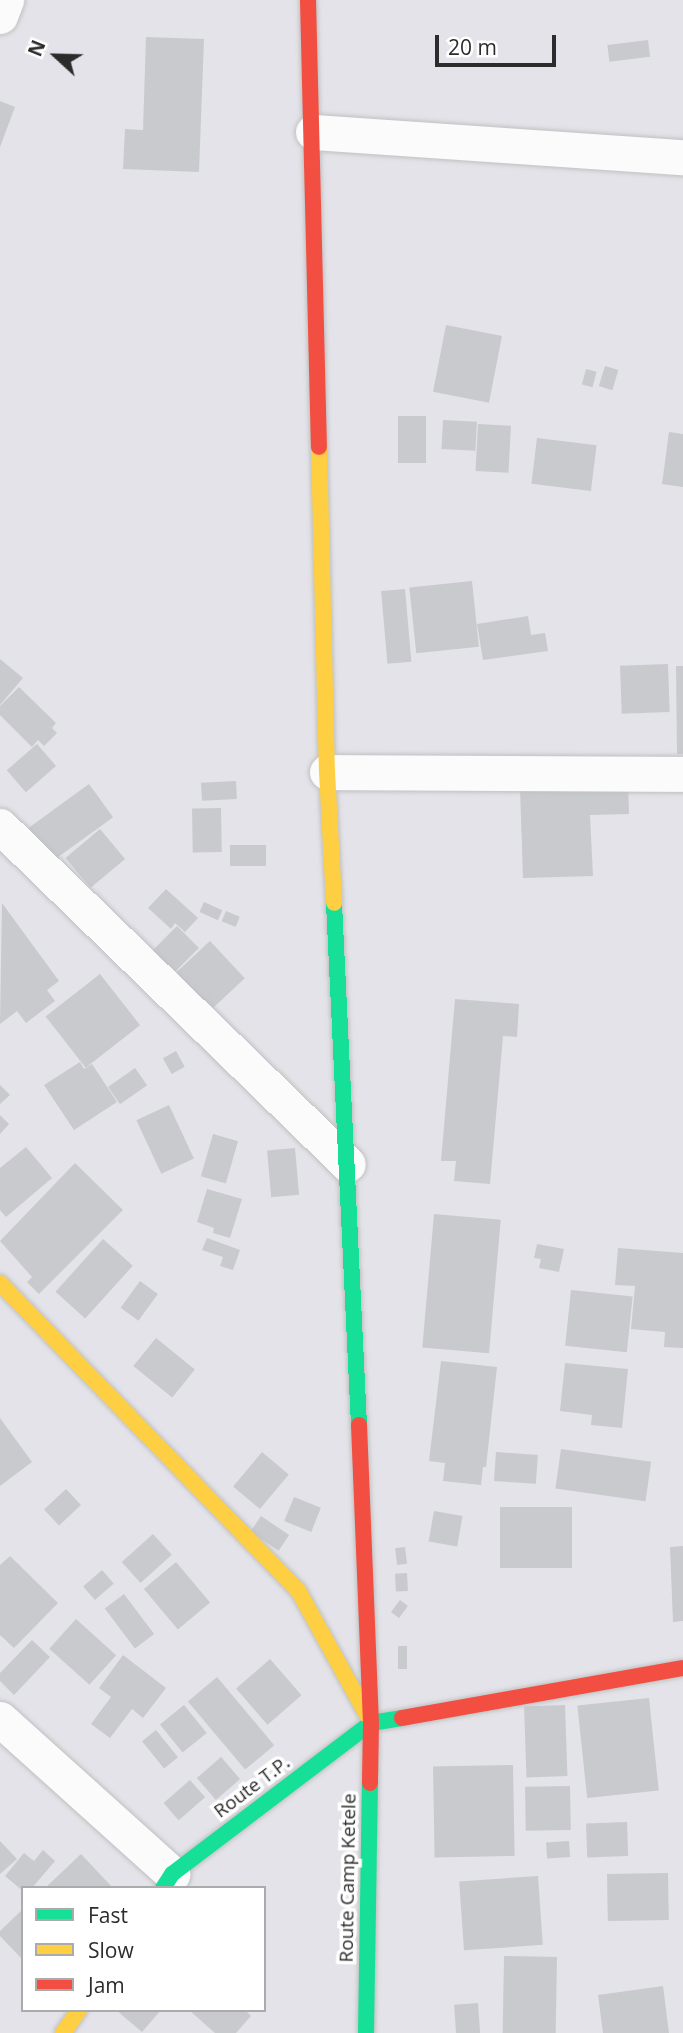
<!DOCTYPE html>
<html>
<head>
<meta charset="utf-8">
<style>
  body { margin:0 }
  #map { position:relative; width:683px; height:2033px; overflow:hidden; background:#e3e3e9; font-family:"Open Sans",sans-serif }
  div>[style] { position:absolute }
  .building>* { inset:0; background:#c9cace; transform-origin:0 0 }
  .roads { filter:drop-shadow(0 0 2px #c0c1c1) drop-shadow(0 0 2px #c0c1c1) }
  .street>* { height:35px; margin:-17.5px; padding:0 17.5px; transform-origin:17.5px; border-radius:17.5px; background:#fbfbfc }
  .fast>* { height:16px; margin:-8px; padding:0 8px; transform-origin:8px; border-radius:8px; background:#16e098 }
  .slow>* { height:16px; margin:-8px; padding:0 8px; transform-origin:8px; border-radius:8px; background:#ffcf43 }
  .jam>* { height:16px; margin:-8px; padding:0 8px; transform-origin:8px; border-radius:8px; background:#f24e42 }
  span { translate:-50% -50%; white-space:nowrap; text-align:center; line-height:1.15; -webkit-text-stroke:7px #fff; paint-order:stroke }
  .street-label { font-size:19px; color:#2c2c2c }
  .legend { position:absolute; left:21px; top:1886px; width:245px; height:126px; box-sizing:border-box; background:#fff; border:2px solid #ababab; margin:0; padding:9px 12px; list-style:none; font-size:21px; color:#2c2c2c }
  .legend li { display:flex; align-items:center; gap:14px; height:35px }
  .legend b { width:35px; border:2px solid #ababab }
  .north { position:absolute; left:21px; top:21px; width:70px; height:70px; -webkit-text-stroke:5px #fff; paint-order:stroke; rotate:292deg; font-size:19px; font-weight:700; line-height:28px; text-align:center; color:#2c2c2c }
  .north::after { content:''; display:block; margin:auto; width:24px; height:32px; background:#2c2c2c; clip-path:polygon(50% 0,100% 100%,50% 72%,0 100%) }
  .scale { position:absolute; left:435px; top:35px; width:121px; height:32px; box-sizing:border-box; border:4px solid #2c2c2c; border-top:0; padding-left:9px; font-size:21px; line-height:24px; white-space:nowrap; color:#2c2c2c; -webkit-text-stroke:5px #fff; paint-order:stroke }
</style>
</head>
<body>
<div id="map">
  <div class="building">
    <i style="clip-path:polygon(146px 37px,204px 39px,199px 172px,123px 169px,125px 129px,143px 130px)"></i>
    <i style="left:648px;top:40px;width:17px;height:41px;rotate:83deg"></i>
    <i style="clip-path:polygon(0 101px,15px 107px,0 147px)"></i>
    <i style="left:446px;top:325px;width:57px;height:68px;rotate:11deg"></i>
    <i style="left:605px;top:366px;width:14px;height:21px;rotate:17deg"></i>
    <i style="left:586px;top:369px;width:11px;height:16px;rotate:15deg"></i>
    <i style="left:398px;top:416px;width:28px;height:47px"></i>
    <i style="left:443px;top:420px;width:34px;height:29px;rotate:3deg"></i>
    <i style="left:478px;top:424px;width:33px;height:47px;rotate:3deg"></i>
    <i style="clip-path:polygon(669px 432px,683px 434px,683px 487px,662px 484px)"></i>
    <i style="left:537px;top:438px;width:60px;height:46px;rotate:7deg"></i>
    <i style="left:472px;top:581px;width:66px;height:63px;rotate:84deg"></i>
    <i style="left:405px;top:589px;width:73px;height:24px;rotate:85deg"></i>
    <i style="clip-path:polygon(528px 616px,531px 635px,545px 633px,548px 651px,483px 660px,477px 624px)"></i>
    <i style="clip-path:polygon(0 659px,23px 678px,0 705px)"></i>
    <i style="left:668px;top:664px;width:48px;height:48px;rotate:88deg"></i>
    <i style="clip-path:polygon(676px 666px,683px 666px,683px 754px,677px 754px)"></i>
    <i style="clip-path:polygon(19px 687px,56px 723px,52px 728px,57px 733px,44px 746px,38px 740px,32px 747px,0 715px,0 706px)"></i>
    <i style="left:37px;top:744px;width:29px;height:40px;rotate:49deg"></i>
    <i style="left:236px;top:781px;width:18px;height:35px;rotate:87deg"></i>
    <i style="left:89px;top:784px;width:41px;height:79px;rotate:54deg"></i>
    <i style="clip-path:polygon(628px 784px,629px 814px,590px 815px,593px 876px,523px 878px,520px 788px)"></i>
    <i style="left:221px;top:808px;width:44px;height:29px;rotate:89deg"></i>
    <i style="left:100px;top:829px;width:39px;height:45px;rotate:50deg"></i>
    <i style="left:266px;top:845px;width:21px;height:36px;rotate:90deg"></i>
    <i style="clip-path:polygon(166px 889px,198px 918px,185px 932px,175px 923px,171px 929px,148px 908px)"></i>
    <i style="left:204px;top:902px;width:20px;height:11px;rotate:24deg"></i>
    <i style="clip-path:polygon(2px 903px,59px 981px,47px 990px,55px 1001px,26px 1023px,17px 1011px,0 1024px)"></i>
    <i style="left:226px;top:911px;width:15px;height:11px;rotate:23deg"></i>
    <i style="left:177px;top:926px;width:31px;height:42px;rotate:45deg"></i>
    <i style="left:210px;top:941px;width:51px;height:61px;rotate:47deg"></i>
    <i style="left:100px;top:974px;width:65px;height:69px;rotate:52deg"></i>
    <i style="clip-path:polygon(455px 999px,519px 1004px,517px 1037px,503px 1036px,490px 1184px,454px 1181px,456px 1161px,441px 1161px)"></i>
    <i style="left:176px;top:1051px;width:18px;height:15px;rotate:61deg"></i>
    <i style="clip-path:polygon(80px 1062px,84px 1069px,92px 1064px,117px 1102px,74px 1130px,44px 1085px)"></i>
    <i style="left:135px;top:1068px;width:21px;height:33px;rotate:55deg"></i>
    <i style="clip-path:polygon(0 1085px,10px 1095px,0 1104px)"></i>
    <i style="left:169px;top:1105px;width:59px;height:36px;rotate:65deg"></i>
    <i style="clip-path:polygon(0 1115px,9px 1124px,0 1134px)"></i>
    <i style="left:213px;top:1134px;width:26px;height:44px;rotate:16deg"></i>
    <i style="clip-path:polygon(26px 1147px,52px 1178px,6px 1217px,0 1210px,0 1168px)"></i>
    <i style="left:295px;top:1148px;width:47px;height:28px;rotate:85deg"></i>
    <i style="clip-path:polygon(75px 1163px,123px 1210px,39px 1294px,27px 1282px,32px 1277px,0 1241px)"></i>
    <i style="clip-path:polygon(207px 1189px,242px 1199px,230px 1238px,213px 1233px,214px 1228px,197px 1222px)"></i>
    <i style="left:434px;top:1214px;width:67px;height:134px;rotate:5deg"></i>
    <i style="clip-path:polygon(207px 1238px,240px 1250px,233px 1270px,220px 1266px,223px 1257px,202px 1250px)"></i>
    <i style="left:103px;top:1239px;width:40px;height:71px;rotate:42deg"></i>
    <i style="clip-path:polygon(537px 1244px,564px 1249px,559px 1272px,539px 1268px,541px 1259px,534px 1258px)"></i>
    <i style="clip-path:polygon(618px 1248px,683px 1253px,683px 1348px,664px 1347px,665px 1332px,631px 1329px,635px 1286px,615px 1285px)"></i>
    <i style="left:140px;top:1281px;width:22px;height:33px;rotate:36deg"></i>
    <i style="left:571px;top:1290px;width:62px;height:56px;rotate:6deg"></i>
    <i style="left:156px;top:1338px;width:50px;height:36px;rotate:39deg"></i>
    <i style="clip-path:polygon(441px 1361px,497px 1367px,486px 1467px,483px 1467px,481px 1485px,443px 1481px,445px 1463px,429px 1461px)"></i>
    <i style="clip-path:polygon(565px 1363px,628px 1369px,622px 1428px,591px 1425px,592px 1415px,560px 1411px)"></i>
    <i style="clip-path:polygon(0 1418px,32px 1462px,0 1486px)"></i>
    <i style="left:561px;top:1449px;width:91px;height:40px;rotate:8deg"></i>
    <i style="left:262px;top:1452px;width:35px;height:45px;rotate:40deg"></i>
    <i style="left:496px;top:1452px;width:42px;height:29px;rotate:4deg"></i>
    <i style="left:66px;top:1489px;width:22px;height:30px;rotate:47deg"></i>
    <i style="left:294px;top:1497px;width:29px;height:26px;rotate:22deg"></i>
    <i style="left:572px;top:1507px;width:61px;height:72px;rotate:90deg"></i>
    <i style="left:434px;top:1511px;width:29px;height:31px;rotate:10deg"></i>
    <i style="left:261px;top:1516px;width:34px;height:19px;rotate:34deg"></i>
    <i style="left:153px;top:1534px;width:28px;height:42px;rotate:48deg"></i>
    <i style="clip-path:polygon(683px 1546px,683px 1621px,673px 1622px,670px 1547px)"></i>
    <i style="left:405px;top:1547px;width:17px;height:10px;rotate:83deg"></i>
    <i style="clip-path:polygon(10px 1556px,58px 1603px,14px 1648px,0 1635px,0 1565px)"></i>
    <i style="left:176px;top:1562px;width:53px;height:42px;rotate:50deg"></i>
    <i style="left:102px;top:1570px;width:18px;height:25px;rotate:49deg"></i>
    <i style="left:407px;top:1573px;width:18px;height:12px;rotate:87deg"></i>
    <i style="left:124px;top:1594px;width:50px;height:24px;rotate:53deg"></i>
    <i style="left:400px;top:1600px;width:10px;height:15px;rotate:37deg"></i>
    <i style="left:76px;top:1619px;width:54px;height:40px;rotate:42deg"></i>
    <i style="clip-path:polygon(32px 1640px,50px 1657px,14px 1695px,0 1681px,0 1673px)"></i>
    <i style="left:398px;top:1646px;width:9px;height:23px"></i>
    <i style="clip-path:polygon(123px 1655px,166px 1688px,143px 1718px,132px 1709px,110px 1738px,91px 1724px,111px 1697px,99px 1688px)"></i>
    <i style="left:270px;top:1659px;width:48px;height:45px;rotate:49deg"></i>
    <i style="left:217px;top:1677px;width:89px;height:38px;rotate:50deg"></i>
    <i style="left:649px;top:1698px;width:93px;height:72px;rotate:84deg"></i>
    <i style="left:184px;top:1705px;width:36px;height:31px;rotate:51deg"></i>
    <i style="left:565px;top:1705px;width:71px;height:41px;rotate:88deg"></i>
    <i style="left:156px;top:1730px;width:35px;height:18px;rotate:51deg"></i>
    <i style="left:221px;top:1757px;width:29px;height:32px;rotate:49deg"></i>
    <i style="left:513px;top:1765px;width:91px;height:80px;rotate:89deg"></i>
    <i style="left:190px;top:1780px;width:23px;height:35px;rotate:49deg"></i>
    <i style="left:570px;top:1786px;width:44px;height:45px;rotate:89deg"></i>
    <i style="left:627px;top:1822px;width:34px;height:41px;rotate:88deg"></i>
    <i style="clip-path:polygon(0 1841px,17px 1859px,0 1874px)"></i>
    <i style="left:569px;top:1841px;width:16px;height:23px;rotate:86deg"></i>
    <i style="clip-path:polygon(43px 1850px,55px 1861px,32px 1888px,23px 1888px,23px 1891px,5px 1876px,24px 1853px,34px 1861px)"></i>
    <i style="clip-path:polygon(81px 1854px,113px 1888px,45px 1888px)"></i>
    <i style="left:668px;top:1873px;width:47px;height:61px;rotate:89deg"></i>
    <i style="left:538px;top:1876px;width:69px;height:79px;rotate:86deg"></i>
    <i style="clip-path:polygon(23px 1909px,23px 1960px,0 1936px,0 1931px)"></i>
    <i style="left:504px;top:1956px;width:53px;height:77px;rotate:1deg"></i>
    <i style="clip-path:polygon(663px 1986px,669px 2033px,603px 2033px,598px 1995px)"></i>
    <i style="left:478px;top:2003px;width:30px;height:24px;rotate:86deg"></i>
    <i style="clip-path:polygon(116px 2010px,161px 2010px,142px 2032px)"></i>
    <i style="clip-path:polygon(189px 2010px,245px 2010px,251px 2016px,236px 2033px,215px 2033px)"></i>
  </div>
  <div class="roads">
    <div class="street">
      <i style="left:0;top:16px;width:17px;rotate:-69deg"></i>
      <i style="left:313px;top:132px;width:371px;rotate:3.9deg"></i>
      <i style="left:327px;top:772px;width:356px;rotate:0.3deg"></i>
      <i style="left:0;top:826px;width:485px;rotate:44.2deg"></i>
      <i style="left:0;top:1719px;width:232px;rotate:42deg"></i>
    </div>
    <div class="fast">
      <i style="left:334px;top:903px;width:523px;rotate:87.26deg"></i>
      <i style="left:163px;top:1888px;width:17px;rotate:-57deg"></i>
      <i style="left:172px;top:1874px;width:250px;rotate:-37.2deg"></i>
      <i style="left:371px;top:1723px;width:31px;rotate:-9deg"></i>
      <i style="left:366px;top:2033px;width:250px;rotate:-89.1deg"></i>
    </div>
    <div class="slow">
      <i style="left:319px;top:447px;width:325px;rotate:88.6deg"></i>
      <i style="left:327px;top:772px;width:131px;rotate:86.9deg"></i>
      <i style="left:0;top:1283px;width:428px;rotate:45.9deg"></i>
      <i style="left:298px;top:1590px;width:143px;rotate:61.1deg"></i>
      <i style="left:63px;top:2033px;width:28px;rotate:-55deg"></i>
    </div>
    <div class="jam">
      <i style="left:308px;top:0;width:447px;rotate:88.6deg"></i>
      <i style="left:359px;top:1425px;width:298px;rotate:87.7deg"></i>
      <i style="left:371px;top:1723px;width:60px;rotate:91deg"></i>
      <i style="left:402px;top:1718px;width:285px;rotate:-10.1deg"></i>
    </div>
  </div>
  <div class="street-label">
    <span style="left:252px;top:1787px;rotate:-37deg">Route T.P.</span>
    <span style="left:348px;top:1878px;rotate:-89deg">Route Camp Ketele</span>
  </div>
  <ul class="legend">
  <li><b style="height:9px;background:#16e098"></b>Fast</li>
  <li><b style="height:9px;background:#ffcf43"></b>Slow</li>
  <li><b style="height:9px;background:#f24e42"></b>Jam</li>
  </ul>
  <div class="north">N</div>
  <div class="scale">20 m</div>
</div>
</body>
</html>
